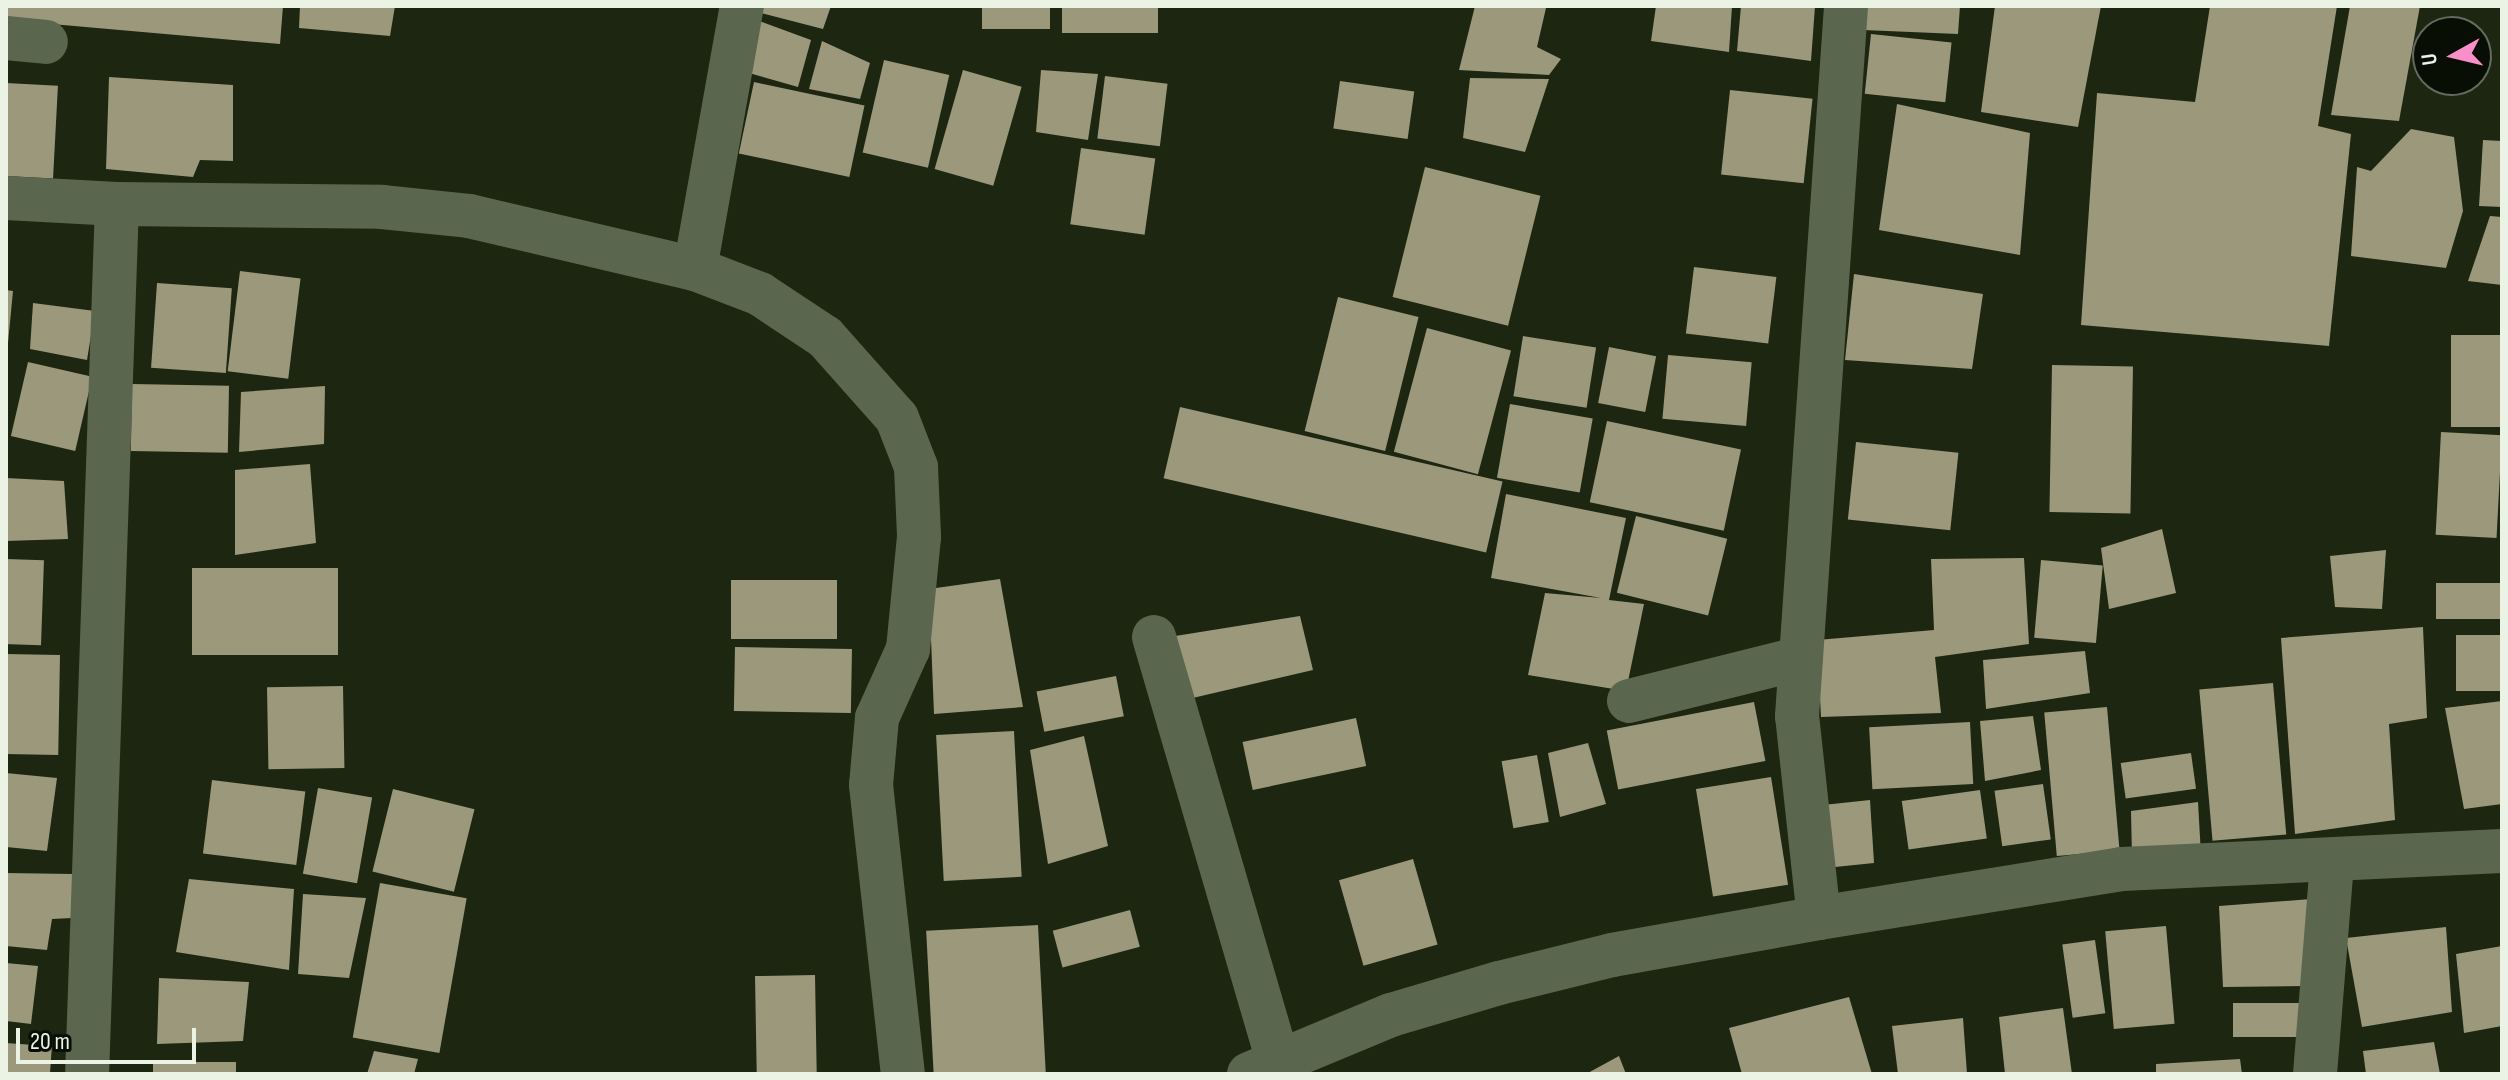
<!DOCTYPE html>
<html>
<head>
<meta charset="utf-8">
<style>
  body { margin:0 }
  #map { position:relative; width:2508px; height:1080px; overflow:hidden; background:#1c2610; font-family:"Sofia Sans Condensed",sans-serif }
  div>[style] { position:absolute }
  .building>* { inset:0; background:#9c987b; transform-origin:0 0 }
  .minor>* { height:44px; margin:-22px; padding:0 22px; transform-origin:22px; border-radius:22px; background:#5a674e }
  span { translate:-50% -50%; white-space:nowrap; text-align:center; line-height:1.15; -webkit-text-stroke:8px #090e05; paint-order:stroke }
  .frame { position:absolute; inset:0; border:8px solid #ebf3e4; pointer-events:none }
  .north { position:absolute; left:2412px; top:16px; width:80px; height:80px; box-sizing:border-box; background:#090e05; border:2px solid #636a5e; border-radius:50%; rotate:262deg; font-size:22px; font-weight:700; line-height:32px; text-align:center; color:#ebf3e4 }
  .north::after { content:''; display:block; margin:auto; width:28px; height:36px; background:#f98fc9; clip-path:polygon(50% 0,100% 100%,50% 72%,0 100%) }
  .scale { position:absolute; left:16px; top:1028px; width:180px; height:36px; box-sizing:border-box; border:4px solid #ebf3e4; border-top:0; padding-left:10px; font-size:24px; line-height:28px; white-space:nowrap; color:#ebf3e4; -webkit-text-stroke:6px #090e05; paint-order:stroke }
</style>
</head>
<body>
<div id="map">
  <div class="building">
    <i style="clip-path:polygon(6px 6px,283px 6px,280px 44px,6px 20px)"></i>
    <i style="clip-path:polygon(300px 6px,395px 6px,390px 36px,299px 28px)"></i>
    <i style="clip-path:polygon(763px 6px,831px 6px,823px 29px,761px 13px)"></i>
    <i style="left:982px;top:6px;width:68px;height:23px"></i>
    <i style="left:1062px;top:6px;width:96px;height:27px"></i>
    <i style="clip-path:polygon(1475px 6px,1546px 8px,1537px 47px,1561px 59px,1549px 75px,1459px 70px)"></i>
    <i style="clip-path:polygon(1656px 6px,1732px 6px,1729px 52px,1651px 41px)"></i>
    <i style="clip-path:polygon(1741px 6px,1815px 6px,1811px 61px,1737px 51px)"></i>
    <i style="clip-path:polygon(1863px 6px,1960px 6px,1958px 34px,1863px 30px)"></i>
    <i style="clip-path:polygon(1995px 6px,2101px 6px,2078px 127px,1981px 112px)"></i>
    <i style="clip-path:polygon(2210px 6px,2337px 6px,2318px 126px,2351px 134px,2329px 346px,2081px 325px,2097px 93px,2195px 102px)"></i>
    <i style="clip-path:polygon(2350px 6px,2420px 6px,2399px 121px,2331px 115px)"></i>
    <i style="clip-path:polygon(759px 21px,811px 40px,798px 87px,749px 73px)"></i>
    <i style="left:1871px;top:34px;width:81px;height:60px;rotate:6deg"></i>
    <i style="clip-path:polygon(822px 41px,870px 63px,860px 99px,809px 89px)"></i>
    <i style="left:884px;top:60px;width:67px;height:95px;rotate:13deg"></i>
    <i style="left:963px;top:70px;width:61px;height:103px;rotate:16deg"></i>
    <i style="clip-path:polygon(1041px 70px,1098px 74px,1088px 140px,1036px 132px)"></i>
    <i style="left:1105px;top:76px;width:63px;height:63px;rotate:7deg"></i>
    <i style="clip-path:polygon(109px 77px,233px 85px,233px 161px,200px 160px,193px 177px,106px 169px)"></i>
    <i style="clip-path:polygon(1470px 78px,1549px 79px,1525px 152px,1463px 138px)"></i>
    <i style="left:1340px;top:81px;width:75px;height:48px;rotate:8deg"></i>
    <i style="left:754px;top:82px;width:113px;height:73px;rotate:12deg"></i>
    <i style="left:6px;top:83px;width:52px;height:93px;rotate:3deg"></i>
    <i style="left:1730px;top:90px;width:83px;height:85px;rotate:6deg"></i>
    <i style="clip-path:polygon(1897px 104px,2030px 133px,2020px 255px,1879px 230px)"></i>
    <i style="clip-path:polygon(2411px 129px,2454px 137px,2463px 211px,2446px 268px,2351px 256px,2357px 167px,2371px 171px)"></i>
    <i style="clip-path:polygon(2483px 140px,2502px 141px,2502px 207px,2479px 206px)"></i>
    <i style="left:1081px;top:148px;width:75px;height:77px;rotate:8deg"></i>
    <i style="left:1425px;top:167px;width:119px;height:134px;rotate:14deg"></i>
    <i style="clip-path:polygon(2490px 216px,2502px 217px,2502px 285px,2468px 281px)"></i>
    <i style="left:1694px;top:267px;width:83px;height:67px;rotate:7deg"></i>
    <i style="left:240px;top:271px;width:61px;height:101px;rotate:7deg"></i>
    <i style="clip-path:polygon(1854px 274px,1983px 294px,1972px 369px,1845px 360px)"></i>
    <i style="left:157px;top:283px;width:75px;height:85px;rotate:4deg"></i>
    <i style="clip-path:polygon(6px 290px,13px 291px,8px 343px,6px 343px)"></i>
    <i style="left:1338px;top:297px;width:83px;height:138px;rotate:14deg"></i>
    <i style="clip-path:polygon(33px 303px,95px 311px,87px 360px,30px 349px)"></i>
    <i style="left:1427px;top:328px;width:87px;height:128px;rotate:15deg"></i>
    <i style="left:2502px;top:335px;width:92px;height:51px;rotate:90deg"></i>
    <i style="left:1523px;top:336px;width:74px;height:61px;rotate:9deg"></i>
    <i style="left:1609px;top:347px;width:48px;height:57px;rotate:11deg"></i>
    <i style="left:1668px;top:355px;width:84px;height:64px;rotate:5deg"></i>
    <i style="left:28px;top:362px;width:66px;height:76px;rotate:13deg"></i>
    <i style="left:2052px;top:365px;width:81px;height:147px;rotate:1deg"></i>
    <i style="left:132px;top:384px;width:97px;height:67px;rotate:1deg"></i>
    <i style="clip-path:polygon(325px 386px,324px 444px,239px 452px,241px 392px)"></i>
    <i style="left:1510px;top:404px;width:84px;height:75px;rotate:10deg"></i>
    <i style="left:1180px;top:407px;width:331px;height:73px;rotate:13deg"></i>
    <i style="left:1607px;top:421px;width:137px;height:83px;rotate:12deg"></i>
    <i style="left:2441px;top:432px;width:61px;height:103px;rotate:3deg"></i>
    <i style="left:1856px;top:442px;width:103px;height:78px;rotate:6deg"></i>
    <i style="clip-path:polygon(310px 464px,316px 543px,235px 555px,235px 470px)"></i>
    <i style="clip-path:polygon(6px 478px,64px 481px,68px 539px,6px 541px)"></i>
    <i style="clip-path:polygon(1506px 494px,1626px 518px,1609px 600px,1644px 604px,1626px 691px,1528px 675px,1545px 593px,1601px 598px,1491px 578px)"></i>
    <i style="left:1636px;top:516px;width:94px;height:79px;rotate:14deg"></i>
    <i style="clip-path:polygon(2162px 529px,2176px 593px,2109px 609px,2101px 548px)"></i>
    <i style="clip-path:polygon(2386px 550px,2382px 609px,2335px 607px,2330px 556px)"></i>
    <i style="clip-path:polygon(2024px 558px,2029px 644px,1935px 657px,1941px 713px,1821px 717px,1817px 640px,1934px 630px,1931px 559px)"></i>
    <i style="left:6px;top:559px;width:38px;height:85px;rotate:2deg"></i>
    <i style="left:2041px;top:560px;width:62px;height:78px;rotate:5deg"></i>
    <i style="left:192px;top:568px;width:146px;height:87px"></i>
    <i style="clip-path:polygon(1000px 579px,1023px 707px,934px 714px,929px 589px)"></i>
    <i style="left:731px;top:580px;width:106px;height:59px"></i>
    <i style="left:2502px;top:583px;width:36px;height:66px;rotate:90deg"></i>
    <i style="clip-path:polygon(1300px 616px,1313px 670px,1184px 700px,1169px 637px)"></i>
    <i style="clip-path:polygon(2423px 627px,2427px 718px,2389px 724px,2395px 820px,2295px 834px,2281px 638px)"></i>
    <i style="left:2502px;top:635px;width:56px;height:46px;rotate:90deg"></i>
    <i style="left:735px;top:647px;width:117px;height:64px;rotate:1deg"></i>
    <i style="clip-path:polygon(2085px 651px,2090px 693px,1986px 709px,1983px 660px)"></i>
    <i style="left:6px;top:654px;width:54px;height:100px;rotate:1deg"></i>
    <i style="left:1116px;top:676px;width:41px;height:81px;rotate:79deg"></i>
    <i style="left:2273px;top:683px;width:152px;height:74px;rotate:85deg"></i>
    <i style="left:343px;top:686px;width:82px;height:76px;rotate:89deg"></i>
    <i style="clip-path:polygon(2502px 701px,2502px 804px,2464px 809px,2445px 708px)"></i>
    <i style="left:1754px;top:702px;width:60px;height:150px;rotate:79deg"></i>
    <i style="left:2107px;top:707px;width:144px;height:63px;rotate:85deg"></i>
    <i style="clip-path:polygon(2033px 716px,2041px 770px,1985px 781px,1980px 721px)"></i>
    <i style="left:1356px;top:718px;width:49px;height:116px;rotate:78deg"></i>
    <i style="left:1970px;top:722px;width:62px;height:101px;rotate:87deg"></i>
    <i style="left:1014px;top:731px;width:146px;height:78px;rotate:87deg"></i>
    <i style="clip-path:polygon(1084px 736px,1108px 846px,1048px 864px,1030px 750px)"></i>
    <i style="clip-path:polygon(1588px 743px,1606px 804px,1560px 817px,1548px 753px)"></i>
    <i style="left:2191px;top:753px;width:36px;height:71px;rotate:82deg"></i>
    <i style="left:1537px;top:755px;width:68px;height:36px;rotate:80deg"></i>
    <i style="clip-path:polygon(6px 773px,57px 778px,47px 851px,6px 847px)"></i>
    <i style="left:1771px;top:777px;width:109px;height:76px;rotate:81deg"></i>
    <i style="left:212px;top:780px;width:94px;height:74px;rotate:7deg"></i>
    <i style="left:2043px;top:784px;width:56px;height:49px;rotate:82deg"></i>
    <i style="left:318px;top:788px;width:55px;height:87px;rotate:10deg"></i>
    <i style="left:393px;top:789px;width:84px;height:85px;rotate:14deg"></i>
    <i style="left:1980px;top:790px;width:49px;height:79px;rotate:82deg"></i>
    <i style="clip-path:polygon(1870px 800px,1874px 863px,1835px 867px,1823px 805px)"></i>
    <i style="clip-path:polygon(2198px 802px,2201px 855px,2132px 857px,2131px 811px)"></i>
    <i style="left:1413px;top:859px;width:89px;height:77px;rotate:74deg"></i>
    <i style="clip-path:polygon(6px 873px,73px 874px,72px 918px,52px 919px,47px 950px,6px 946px)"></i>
    <i style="clip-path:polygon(189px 879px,294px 889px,289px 970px,176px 952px)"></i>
    <i style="left:380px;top:883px;width:88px;height:157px;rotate:10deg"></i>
    <i style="clip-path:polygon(303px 894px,366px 898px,349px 978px,298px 974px)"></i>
    <i style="clip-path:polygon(2311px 899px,2307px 986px,2223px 987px,2219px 906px)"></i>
    <i style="left:1130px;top:910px;width:38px;height:80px;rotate:75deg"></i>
    <i style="left:1038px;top:925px;width:149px;height:112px;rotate:87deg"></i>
    <i style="left:2166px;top:926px;width:98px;height:61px;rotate:85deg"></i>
    <i style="clip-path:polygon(2446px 927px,2452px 1012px,2362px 1027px,2346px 938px)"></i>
    <i style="left:2095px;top:940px;width:74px;height:33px;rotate:82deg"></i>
    <i style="clip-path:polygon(2502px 946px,2502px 1026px,2464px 1033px,2456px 954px)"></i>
    <i style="clip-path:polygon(6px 963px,38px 966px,31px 1024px,6px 1021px)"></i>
    <i style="left:815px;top:975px;width:99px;height:60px;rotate:89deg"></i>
    <i style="clip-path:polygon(159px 978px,249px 982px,243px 1041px,157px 1044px)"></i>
    <i style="clip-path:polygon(1849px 997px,1872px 1074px,1742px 1074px,1729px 1028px)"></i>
    <i style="left:2299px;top:1003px;width:34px;height:66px;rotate:90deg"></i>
    <i style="clip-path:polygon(2063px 1008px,2072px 1074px,2005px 1074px,1999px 1017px)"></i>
    <i style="clip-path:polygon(1963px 1018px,1967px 1074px,1898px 1074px,1892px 1026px)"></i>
    <i style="clip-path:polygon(2434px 1042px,2440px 1074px,2366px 1074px,2363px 1051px)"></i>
    <i style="left:6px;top:1043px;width:46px;height:31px;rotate:4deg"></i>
    <i style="clip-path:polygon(374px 1051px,418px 1059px,414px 1074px,367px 1074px)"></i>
    <i style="clip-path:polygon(1619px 1056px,1626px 1074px,1586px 1074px)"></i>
    <i style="clip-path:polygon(2240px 1059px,2242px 1074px,2156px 1074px,2156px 1064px)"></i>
    <i style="left:153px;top:1062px;width:83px;height:12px"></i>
  </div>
  <div class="minor">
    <i style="left:6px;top:38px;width:40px;rotate:5.7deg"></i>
    <i style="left:6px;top:198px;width:111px;rotate:3.1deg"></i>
    <i style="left:117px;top:204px;width:871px;rotate:91.97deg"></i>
    <i style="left:117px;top:204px;width:265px;rotate:0.6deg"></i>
    <i style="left:382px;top:207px;width:87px;rotate:5.9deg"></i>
    <i style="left:469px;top:216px;width:232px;rotate:13.2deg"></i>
    <i style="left:695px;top:269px;width:70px;rotate:21deg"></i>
    <i style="left:760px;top:294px;width:78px;rotate:33.5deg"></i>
    <i style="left:825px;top:337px;width:108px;rotate:48.4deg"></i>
    <i style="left:897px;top:418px;width:53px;rotate:68.8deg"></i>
    <i style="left:916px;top:467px;width:70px;rotate:87.5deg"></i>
    <i style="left:919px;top:537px;width:113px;rotate:95.6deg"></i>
    <i style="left:908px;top:649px;width:76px;rotate:114.2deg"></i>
    <i style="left:877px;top:718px;width:67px;rotate:95.1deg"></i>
    <i style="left:871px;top:785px;width:291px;rotate:83.7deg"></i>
    <i style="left:695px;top:269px;width:267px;rotate:-79.9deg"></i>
    <i style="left:1154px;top:637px;width:443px;rotate:73.7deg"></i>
    <i style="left:1629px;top:701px;width:177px;rotate:-14deg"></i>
    <i style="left:1819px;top:918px;width:203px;rotate:-96.2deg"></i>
    <i style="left:1797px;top:716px;width:712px;rotate:-86.05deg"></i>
    <i style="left:1249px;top:1074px;width:154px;rotate:-22.6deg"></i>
    <i style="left:1391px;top:1015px;width:113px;rotate:-16.5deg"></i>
    <i style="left:1499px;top:983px;width:116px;rotate:-13.9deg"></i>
    <i style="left:1612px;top:955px;width:210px;rotate:-10.1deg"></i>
    <i style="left:1819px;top:918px;width:307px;rotate:-9.2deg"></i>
    <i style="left:2122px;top:869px;width:380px;rotate:-2.7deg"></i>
    <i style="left:2315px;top:1074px;width:214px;rotate:-85.4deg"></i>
  </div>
  <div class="frame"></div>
  <div class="north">U</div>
  <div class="scale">20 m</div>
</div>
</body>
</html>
